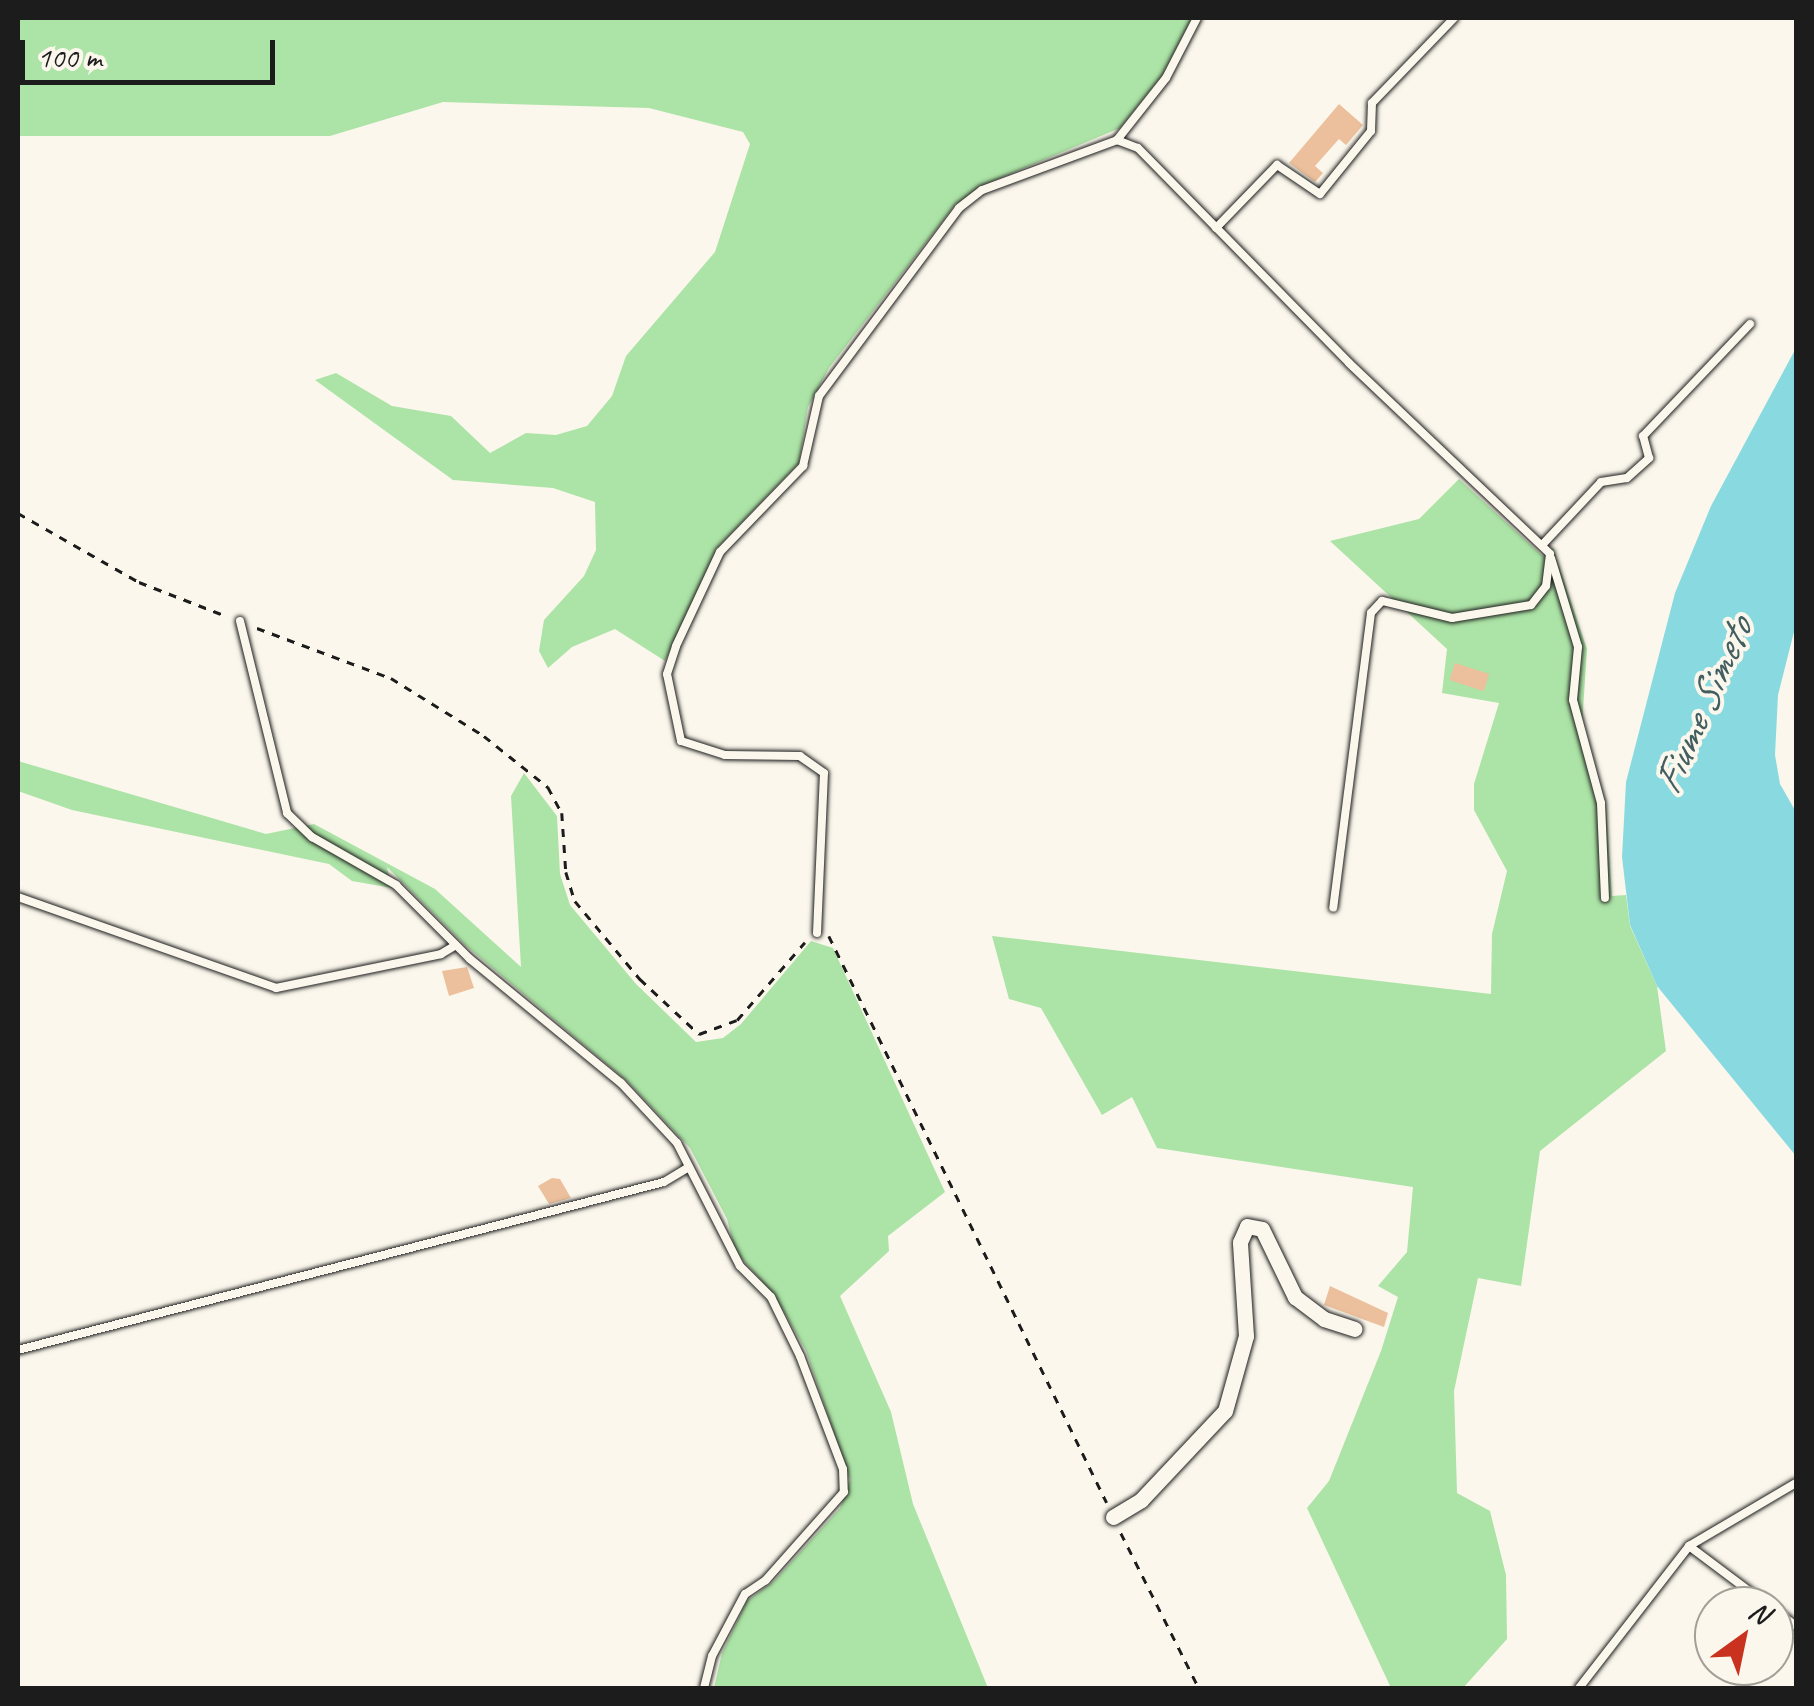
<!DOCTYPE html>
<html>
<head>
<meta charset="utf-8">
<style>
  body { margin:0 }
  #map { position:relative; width:1814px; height:1706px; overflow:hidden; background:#fbf7ec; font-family:Caveat,sans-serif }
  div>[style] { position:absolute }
  .green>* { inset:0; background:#ace3a6 }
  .water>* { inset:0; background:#89dae0 }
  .building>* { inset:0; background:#ecc09c; transform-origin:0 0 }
  .path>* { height:2.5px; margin-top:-1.25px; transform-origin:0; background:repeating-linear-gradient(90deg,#1c1c1c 0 8px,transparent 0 16px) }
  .roads { filter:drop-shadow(0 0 2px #1c1c1c) drop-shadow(0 0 2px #1c1c1c) }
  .lane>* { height:8px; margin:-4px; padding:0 4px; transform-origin:4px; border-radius:4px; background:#fbf7ec }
  .street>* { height:15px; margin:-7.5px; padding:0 7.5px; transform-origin:7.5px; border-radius:7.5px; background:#fbf7ec }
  span { translate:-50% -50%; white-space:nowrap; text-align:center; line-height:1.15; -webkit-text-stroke:8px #fbf7ec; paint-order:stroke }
  .water-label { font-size:42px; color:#425e61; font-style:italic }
  .frame { position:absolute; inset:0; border:20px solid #1c1c1c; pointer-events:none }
  .north { position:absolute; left:1694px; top:1586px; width:100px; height:100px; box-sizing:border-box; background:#fbf7ec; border:2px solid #a29f99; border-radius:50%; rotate:33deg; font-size:28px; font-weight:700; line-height:40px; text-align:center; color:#1c1c1c }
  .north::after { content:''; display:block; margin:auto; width:35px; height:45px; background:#c8321e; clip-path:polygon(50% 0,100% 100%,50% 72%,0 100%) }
  .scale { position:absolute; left:20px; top:40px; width:255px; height:45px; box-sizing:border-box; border:5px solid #1c1c1c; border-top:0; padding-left:12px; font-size:30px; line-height:35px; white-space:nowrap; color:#1c1c1c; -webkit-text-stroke:8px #fbf7ec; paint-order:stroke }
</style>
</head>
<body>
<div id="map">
  <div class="green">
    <i style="clip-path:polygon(18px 18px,1192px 18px,1162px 76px,1120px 128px,979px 187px,955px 205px,829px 368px,808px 407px,799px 463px,717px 548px,665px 661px,615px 629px,572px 647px,548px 668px,539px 651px,544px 620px,584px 576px,596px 550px,595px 502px,553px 488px,453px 480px,315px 380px,336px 373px,392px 406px,451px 416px,490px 453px,526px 433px,556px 435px,587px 426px,612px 396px,626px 356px,715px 252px,750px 144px,743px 132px,649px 108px,443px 102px,330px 136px,18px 136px)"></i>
    <i style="clip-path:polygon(1459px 479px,1544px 557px,1553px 548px,1587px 649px,1582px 725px,1606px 805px,1612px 896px,1626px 895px,1630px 926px,1657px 986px,1666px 1051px,1540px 1151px,1521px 1286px,1478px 1278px,1454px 1391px,1457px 1493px,1490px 1511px,1506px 1575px,1507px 1639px,1463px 1688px,1391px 1688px,1307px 1508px,1329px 1481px,1381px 1351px,1398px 1297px,1378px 1286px,1407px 1252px,1413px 1187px,1157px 1148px,1132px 1097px,1102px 1115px,1041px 1008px,1009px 999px,992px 936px,1491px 994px,1492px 934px,1507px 871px,1474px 810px,1474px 784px,1499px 703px,1442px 693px,1447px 649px,1330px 541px,1419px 519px)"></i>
    <i style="clip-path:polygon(18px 761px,266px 834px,314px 824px,435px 889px,521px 967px,511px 796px,524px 773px,557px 816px,560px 874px,570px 905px,636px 984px,696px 1042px,723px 1038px,741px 1024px,811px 941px,833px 948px,945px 1192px,888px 1236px,889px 1251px,840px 1296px,891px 1412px,913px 1504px,988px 1688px,714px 1688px,722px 1653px,747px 1601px,773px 1582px,840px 1508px,850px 1480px,806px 1351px,775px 1296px,735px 1251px,727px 1219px,690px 1148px,627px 1081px,465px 945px,387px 867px,392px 888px,352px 881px,329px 864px,72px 810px,18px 791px)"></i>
  </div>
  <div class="water">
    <i style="clip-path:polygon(1796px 348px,1796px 624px,1778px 695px,1775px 755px,1780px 784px,1796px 812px,1796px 1156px,1657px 986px,1630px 925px,1622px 857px,1626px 782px,1675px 593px,1711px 506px)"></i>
  </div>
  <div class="building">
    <i style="clip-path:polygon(1339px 104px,1363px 125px,1346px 145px,1339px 139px,1315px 166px,1323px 173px,1315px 182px,1289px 163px)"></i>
    <i style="left:1455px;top:663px;width:36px;height:18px;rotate:18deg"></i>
    <i style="clip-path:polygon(467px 967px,474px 988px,449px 996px,442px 971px)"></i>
    <i style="clip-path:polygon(552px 1178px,560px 1179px,571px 1198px,549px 1204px,538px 1186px)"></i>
    <i style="clip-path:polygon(1330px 1286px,1388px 1313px,1384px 1327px,1324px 1305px)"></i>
  </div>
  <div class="path">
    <i style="left:18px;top:513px;width:139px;rotate:29.7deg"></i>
    <i style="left:139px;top:582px;width:93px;rotate:21.3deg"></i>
    <i style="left:257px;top:628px;width:143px;rotate:20.5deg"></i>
    <i style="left:391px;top:678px;width:110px;rotate:31.9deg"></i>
    <i style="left:484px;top:736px;width:82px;rotate:38.6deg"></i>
    <i style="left:548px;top:787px;width:30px;rotate:62deg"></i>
    <i style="left:562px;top:813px;width:59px;rotate:86.1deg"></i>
    <i style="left:566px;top:872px;width:30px;rotate:73deg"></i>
    <i style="left:575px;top:901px;width:102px;rotate:50.2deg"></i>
    <i style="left:640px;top:979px;width:81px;rotate:43deg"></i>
    <i style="left:699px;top:1034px;width:40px;rotate:-20.2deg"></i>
    <i style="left:737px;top:1020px;width:103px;rotate:-48.9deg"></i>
    <i style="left:829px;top:936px;width:631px;rotate:63.88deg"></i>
    <i style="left:1121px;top:1533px;width:174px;rotate:63.3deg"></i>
  </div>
  <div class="roads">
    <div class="lane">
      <i style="left:1117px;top:140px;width:22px;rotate:21deg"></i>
      <i style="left:1138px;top:148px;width:301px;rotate:45.5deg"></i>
      <i style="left:1349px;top:363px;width:277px;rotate:43.5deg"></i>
      <i style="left:1550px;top:554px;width:32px;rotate:97deg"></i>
      <i style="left:1546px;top:586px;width:24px;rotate:128deg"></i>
      <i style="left:1531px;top:605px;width:80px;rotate:170.7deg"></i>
      <i style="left:1452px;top:618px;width:72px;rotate:-166.3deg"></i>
      <i style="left:1382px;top:601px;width:16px;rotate:133deg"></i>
      <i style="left:1371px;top:613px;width:297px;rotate:97.3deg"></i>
      <i style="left:1216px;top:228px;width:88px;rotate:-45.9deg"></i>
      <i style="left:1277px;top:165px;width:52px;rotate:34deg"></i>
      <i style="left:1320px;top:194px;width:81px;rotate:-51deg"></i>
      <i style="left:1371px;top:131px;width:28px;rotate:-88deg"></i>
      <i style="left:1372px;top:103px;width:118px;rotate:-46deg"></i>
      <i style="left:1544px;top:543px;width:83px;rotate:-46.9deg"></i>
      <i style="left:1601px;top:482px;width:26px;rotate:-9deg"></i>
      <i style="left:1627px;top:478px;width:30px;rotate:-42deg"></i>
      <i style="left:1649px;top:458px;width:23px;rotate:-105deg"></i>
      <i style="left:1643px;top:436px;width:155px;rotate:-46.3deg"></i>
      <i style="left:1551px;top:558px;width:93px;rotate:73.1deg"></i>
      <i style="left:1578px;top:647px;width:53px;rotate:95.4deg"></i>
      <i style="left:1573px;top:700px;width:107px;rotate:74.8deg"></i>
      <i style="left:1601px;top:803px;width:95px;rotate:87.6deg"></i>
      <i style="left:240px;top:621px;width:198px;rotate:76.2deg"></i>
      <i style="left:287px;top:813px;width:35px;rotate:44deg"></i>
      <i style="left:312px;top:837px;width:97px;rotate:29.7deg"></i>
      <i style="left:396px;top:885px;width:105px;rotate:45deg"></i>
      <i style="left:470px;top:959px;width:195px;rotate:39.4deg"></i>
      <i style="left:621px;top:1083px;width:82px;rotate:47deg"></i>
      <i style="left:677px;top:1143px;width:138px;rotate:62.9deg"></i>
      <i style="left:740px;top:1266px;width:44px;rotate:45deg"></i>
      <i style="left:771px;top:1297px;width:66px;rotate:63.8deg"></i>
      <i style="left:800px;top:1356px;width:121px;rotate:69.2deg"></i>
      <i style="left:843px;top:1469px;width:23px;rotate:88deg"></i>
      <i style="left:844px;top:1492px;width:118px;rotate:131.6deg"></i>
      <i style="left:766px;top:1580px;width:25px;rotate:146deg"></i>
      <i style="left:745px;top:1594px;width:70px;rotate:118deg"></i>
      <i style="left:712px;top:1656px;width:33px;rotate:104deg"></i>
      <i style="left:18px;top:897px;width:274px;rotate:19.4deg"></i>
      <i style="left:276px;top:988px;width:168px;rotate:-11.6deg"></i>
      <i style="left:441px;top:954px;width:17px;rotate:-31deg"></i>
      <i style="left:817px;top:933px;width:160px;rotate:-87.5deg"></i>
      <i style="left:824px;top:773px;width:29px;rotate:-145deg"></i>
      <i style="left:800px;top:756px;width:75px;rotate:-179.2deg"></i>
      <i style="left:725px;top:755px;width:46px;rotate:-162.3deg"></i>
      <i style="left:681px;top:741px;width:68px;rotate:-101.8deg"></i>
      <i style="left:667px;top:674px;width:29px;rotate:-72deg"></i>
      <i style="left:676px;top:646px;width:104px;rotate:-64.9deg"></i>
      <i style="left:720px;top:552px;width:120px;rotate:-46deg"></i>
      <i style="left:803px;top:466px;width:72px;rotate:-77.1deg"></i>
      <i style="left:819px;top:396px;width:234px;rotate:-53.3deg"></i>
      <i style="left:959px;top:208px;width:29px;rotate:-38deg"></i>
      <i style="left:982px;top:190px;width:144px;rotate:-20.3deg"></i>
      <i style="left:1117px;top:140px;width:79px;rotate:-51.7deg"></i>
      <i style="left:1166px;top:78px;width:68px;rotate:-62.7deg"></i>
      <i style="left:18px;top:1350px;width:667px;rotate:-14.58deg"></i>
      <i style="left:664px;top:1182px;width:29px;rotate:-31deg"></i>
      <i style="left:1689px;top:1546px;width:100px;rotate:36.9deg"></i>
      <i style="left:1774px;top:1609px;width:28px;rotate:38deg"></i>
      <i style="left:1579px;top:1688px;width:180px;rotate:-52.2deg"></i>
      <i style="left:1689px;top:1546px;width:124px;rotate:-30.5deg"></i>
    </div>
    <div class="street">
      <i style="left:1113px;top:1517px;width:33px;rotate:-31deg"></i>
      <i style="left:1141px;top:1500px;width:122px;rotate:-46.7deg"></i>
      <i style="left:1225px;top:1411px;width:78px;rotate:-74.4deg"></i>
      <i style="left:1246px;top:1336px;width:94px;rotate:-93.7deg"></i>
      <i style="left:1240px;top:1242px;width:17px;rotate:-66deg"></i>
      <i style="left:1247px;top:1226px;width:15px;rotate:11deg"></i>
      <i style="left:1262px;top:1229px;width:76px;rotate:64.1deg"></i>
      <i style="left:1295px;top:1297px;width:36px;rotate:37deg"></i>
      <i style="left:1324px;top:1319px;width:32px;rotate:18deg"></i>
    </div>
  </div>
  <div class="water-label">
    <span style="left:1703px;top:706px;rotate:-66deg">Fiume Simeto</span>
  </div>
  <div class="frame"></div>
  <div class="north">N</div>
  <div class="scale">100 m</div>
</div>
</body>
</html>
